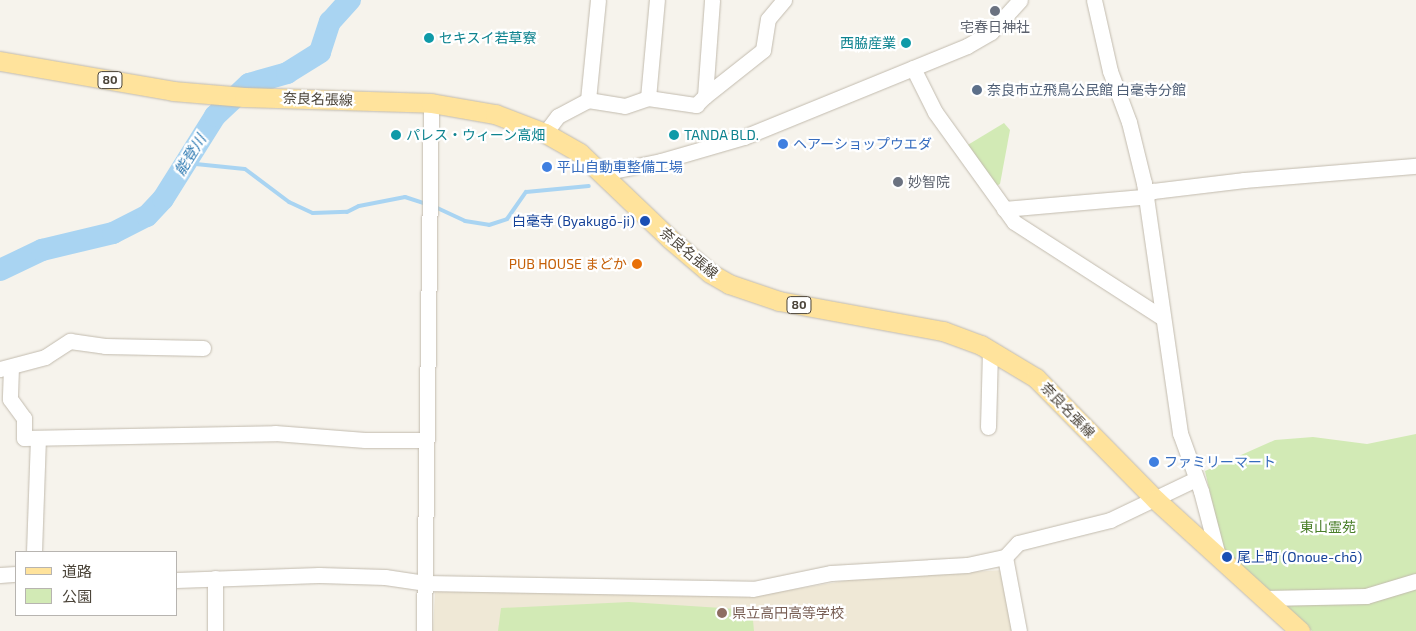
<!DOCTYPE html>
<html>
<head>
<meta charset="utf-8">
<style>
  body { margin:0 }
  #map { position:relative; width:1416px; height:631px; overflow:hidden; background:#f6f3ec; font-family:"Exo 2","Noto Sans JP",sans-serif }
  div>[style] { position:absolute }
  .education>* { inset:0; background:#efe8d6 }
  .green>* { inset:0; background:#d2eab5 }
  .stream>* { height:4px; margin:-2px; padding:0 2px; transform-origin:2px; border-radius:2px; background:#a9d4f2 }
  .river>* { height:22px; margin:-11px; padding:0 11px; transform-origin:11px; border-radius:11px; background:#a9d4f2 }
  .roads { filter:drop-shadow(0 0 1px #c2bbae) drop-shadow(0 0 1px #c2bbae) }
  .minor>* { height:15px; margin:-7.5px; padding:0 7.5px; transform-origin:7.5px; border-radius:7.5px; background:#fff }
  .major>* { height:19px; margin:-9.5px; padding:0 9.5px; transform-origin:9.5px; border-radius:9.5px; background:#ffe39c }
  .dots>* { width:14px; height:14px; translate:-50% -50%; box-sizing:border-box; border:2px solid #fff; border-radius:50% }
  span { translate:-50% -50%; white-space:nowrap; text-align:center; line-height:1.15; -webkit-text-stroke:4.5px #fff; paint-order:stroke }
  .shield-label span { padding:1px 4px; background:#fff; border:1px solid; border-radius:4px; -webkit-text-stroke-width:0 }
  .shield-label { font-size:12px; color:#4b4439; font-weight:700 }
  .worship-label { font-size:14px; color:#5b616d }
  .left { translate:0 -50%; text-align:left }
  .culture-label { font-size:14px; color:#0d838f }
  .right { translate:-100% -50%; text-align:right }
  .service-label { font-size:14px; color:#4e5e75 }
  .street-label { font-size:14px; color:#4b4439 }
  .shop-label { font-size:14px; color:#366cbe }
  .transit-label { font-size:14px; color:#164399 }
  .food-label { font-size:14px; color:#c56008 }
  .park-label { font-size:14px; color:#4a7f2a }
  .education-label { font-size:14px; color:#785e54 }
  .water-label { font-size:15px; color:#2e7ab2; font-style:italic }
  .legend { position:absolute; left:15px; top:551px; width:162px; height:65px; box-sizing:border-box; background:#fff; border:1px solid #b7b4b0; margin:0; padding:6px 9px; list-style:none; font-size:15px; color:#4b4439 }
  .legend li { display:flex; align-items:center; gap:10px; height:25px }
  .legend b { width:25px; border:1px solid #b7b4b0 }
</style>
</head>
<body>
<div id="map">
  <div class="education">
    <i style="clip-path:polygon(1003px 570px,1014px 631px,433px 631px,435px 591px,755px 596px,849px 580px)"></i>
  </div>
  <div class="green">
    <i style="clip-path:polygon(1004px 123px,1010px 130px,1000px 184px,994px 187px,966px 146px)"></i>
    <i style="clip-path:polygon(1416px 434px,1416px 631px,1312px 631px,1223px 550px,1205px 471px,1275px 440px,1313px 437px,1367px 444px)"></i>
    <i style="clip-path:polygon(629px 602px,752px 610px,754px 631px,498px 631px,501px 608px)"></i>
  </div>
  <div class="stream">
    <i style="left:186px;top:163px;width:59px;rotate:5.8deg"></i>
    <i style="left:245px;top:169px;width:55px;rotate:36.9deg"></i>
    <i style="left:289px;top:202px;width:26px;rotate:25deg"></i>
    <i style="left:313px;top:213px;width:34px;rotate:-2deg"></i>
    <i style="left:347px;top:212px;width:13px;rotate:-27deg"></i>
    <i style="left:359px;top:206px;width:47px;rotate:-11.1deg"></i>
    <i style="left:405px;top:197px;width:23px;rotate:18deg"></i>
    <i style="left:433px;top:206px;width:35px;rotate:25deg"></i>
    <i style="left:465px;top:221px;width:24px;rotate:9deg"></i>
    <i style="left:489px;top:225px;width:19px;rotate:-18deg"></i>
    <i style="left:507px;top:219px;width:33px;rotate:-55deg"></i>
    <i style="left:526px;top:192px;width:63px;rotate:-5.4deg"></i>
  </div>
  <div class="river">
    <i style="left:0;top:270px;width:47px;rotate:-25.5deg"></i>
    <i style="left:42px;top:250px;width:73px;rotate:-13.5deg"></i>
    <i style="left:113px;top:233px;width:38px;rotate:-27deg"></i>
    <i style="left:147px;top:216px;width:23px;rotate:-47deg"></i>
    <i style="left:163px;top:199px;width:98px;rotate:-57.9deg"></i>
    <i style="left:215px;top:116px;width:47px;rotate:-43.3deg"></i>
    <i style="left:249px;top:84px;width:40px;rotate:-16deg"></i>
    <i style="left:287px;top:73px;width:39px;rotate:-32deg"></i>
    <i style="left:320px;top:52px;width:32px;rotate:-72deg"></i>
    <i style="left:330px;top:22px;width:30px;rotate:-48deg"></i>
  </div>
  <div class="roads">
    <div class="minor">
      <i style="left:1094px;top:0;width:73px;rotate:77.3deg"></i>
      <i style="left:1110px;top:71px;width:54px;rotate:69.6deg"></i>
      <i style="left:1129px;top:122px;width:63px;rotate:76.2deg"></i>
      <i style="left:1144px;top:183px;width:253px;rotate:81.8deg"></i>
      <i style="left:1180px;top:433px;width:62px;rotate:70.1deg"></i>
      <i style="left:1201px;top:491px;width:67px;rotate:75.3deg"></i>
      <i style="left:913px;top:68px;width:49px;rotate:63.4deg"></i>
      <i style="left:935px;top:112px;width:135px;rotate:54.3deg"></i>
      <i style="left:1014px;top:222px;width:177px;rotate:32.8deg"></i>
      <i style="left:705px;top:96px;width:74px;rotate:-38.4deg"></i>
      <i style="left:763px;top:50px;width:31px;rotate:-81deg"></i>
      <i style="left:768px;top:19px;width:25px;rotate:-50deg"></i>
      <i style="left:648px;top:98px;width:49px;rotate:8.3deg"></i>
      <i style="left:696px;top:105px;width:13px;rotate:-45deg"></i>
      <i style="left:705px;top:96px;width:96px;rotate:-85.8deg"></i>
      <i style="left:588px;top:100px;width:37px;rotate:9deg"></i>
      <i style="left:625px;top:106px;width:24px;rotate:-19deg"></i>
      <i style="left:648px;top:98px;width:98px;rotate:-84.8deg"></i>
      <i style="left:545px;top:133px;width:21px;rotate:-53deg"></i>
      <i style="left:558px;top:116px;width:34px;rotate:-28deg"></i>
      <i style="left:588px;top:100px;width:100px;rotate:-84.3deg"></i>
      <i style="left:603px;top:173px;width:59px;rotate:-11.7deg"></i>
      <i style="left:661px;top:161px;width:86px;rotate:-16.1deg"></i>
      <i style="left:744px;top:137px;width:241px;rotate:-22.2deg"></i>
      <i style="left:967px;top:46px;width:28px;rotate:-30deg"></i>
      <i style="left:991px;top:32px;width:43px;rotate:-47.8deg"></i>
      <i style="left:1004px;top:209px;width:139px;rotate:-5deg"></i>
      <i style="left:1142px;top:197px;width:13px;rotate:-29deg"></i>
      <i style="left:1153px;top:191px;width:92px;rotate:-6.9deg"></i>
      <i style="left:1244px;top:180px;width:173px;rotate:-4.7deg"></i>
      <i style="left:11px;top:367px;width:32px;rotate:92deg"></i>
      <i style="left:10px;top:399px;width:24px;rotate:54deg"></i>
      <i style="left:24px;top:418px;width:20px;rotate:90deg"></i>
      <i style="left:24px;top:438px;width:251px;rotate:-1.1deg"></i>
      <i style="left:275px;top:433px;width:90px;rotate:4.4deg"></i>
      <i style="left:365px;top:440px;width:60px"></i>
      <i style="left:0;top:369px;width:47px;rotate:-14.9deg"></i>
      <i style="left:45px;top:357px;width:30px;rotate:-33deg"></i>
      <i style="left:70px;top:341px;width:35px;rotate:8deg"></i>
      <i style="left:105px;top:346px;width:98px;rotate:1.2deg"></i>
      <i style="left:988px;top:427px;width:77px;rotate:-88.5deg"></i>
      <i style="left:34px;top:552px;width:112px;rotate:-88deg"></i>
      <i style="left:1005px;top:557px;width:75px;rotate:79.3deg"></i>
      <i style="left:0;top:575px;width:16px;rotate:-4deg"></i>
      <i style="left:215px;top:578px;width:53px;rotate:90deg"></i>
      <i style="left:176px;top:580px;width:143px;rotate:-2deg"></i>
      <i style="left:319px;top:575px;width:66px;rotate:1.7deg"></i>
      <i style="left:385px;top:577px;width:40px;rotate:8.5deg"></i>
      <i style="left:425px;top:583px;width:328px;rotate:1deg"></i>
      <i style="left:753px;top:589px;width:80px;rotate:-11.6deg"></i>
      <i style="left:831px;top:573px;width:136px;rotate:-3.4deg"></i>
      <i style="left:967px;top:565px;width:39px;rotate:-12deg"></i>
      <i style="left:1005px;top:557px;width:19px;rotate:-47deg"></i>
      <i style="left:1018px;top:543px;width:95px;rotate:-14deg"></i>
      <i style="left:1110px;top:520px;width:95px;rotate:-25.5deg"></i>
      <i style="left:1265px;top:598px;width:101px;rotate:-1.1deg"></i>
      <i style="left:1366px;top:596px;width:52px;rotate:-16.7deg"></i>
      <i style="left:424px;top:631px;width:528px;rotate:-89.24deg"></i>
    </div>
    <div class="major">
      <i style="left:0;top:61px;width:176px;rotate:9.8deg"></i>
      <i style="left:173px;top:91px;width:71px;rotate:4.8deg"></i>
      <i style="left:244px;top:97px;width:187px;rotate:1.8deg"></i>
      <i style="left:431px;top:103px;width:65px;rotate:9.8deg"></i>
      <i style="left:495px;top:114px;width:53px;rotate:20.8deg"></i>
      <i style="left:545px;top:133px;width:40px;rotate:29.7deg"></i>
      <i style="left:580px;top:153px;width:124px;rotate:43.7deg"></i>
      <i style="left:670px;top:239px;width:52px;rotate:40.4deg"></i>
      <i style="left:710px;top:273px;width:22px;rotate:30deg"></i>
      <i style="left:729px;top:284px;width:53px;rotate:18.8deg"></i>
      <i style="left:779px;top:301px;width:167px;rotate:10.4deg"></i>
      <i style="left:943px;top:331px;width:40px;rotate:20.2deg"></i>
      <i style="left:981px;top:345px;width:64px;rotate:31deg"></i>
      <i style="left:1036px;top:378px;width:171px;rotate:45.5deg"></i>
      <i style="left:1156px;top:500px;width:195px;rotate:42.3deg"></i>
    </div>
  </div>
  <div class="dots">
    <i style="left:995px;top:11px;background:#6b7280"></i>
    <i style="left:429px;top:38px;background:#0f9aa8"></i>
    <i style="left:906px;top:43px;background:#0f9aa8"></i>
    <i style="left:977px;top:90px;background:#5c6f8a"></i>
    <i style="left:396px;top:135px;background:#0f9aa8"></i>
    <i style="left:674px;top:135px;background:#0f9aa8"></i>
    <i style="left:783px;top:144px;background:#3f7fe0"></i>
    <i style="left:547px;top:167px;background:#3f7fe0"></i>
    <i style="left:898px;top:182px;background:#6b7280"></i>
    <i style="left:645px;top:221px;background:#1a4fb4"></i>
    <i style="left:637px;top:264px;background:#e8710a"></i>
    <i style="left:1154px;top:462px;background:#3f7fe0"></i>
    <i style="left:1227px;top:557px;background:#1a4fb4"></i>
    <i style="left:722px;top:613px;background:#8d6e63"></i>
  </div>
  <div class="shield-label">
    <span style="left:110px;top:80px">80</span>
    <span style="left:799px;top:305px">80</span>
  </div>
  <div class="worship-label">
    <span style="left:995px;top:27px">宅春日神社</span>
    <span class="left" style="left:908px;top:182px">妙智院</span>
  </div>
  <div class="culture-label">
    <span class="left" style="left:439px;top:38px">セキスイ若草寮</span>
    <span class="right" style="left:896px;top:43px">西脇産業</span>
    <span class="left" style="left:406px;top:135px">パレス・ウィーン高畑</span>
    <span class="left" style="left:684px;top:135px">TANDA BLD.</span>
  </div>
  <div class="service-label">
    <span class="left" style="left:987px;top:90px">奈良市立飛鳥公民館 白毫寺分館</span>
  </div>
  <div class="street-label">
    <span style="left:318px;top:99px;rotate:2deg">奈良名張線</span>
    <span style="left:689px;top:253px;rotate:40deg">奈良名張線</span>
    <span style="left:1068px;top:410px;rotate:46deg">奈良名張線</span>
  </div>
  <div class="shop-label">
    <span class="left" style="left:793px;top:144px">ヘアーショップウエダ</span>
    <span class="left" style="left:557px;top:167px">平山自動車整備工場</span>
    <span class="left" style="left:1164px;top:462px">ファミリーマート</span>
  </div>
  <div class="transit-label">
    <span class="right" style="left:635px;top:221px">白毫寺 (Byakugō-ji)</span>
    <span class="left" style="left:1237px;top:557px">尾上町 (Onoue-chō)</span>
  </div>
  <div class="food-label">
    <span class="right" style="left:627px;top:264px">PUB HOUSE まどか</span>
  </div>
  <div class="park-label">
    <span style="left:1328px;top:527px">東山霊苑</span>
  </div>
  <div class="education-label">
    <span class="left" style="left:732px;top:613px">県立高円高等学校</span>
  </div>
  <div class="water-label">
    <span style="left:190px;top:155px;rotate:-58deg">能登川</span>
  </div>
  <ul class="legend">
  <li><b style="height:6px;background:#ffe39c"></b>道路</li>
  <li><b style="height:14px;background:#d2eab5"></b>公園</li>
  </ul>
</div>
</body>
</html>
